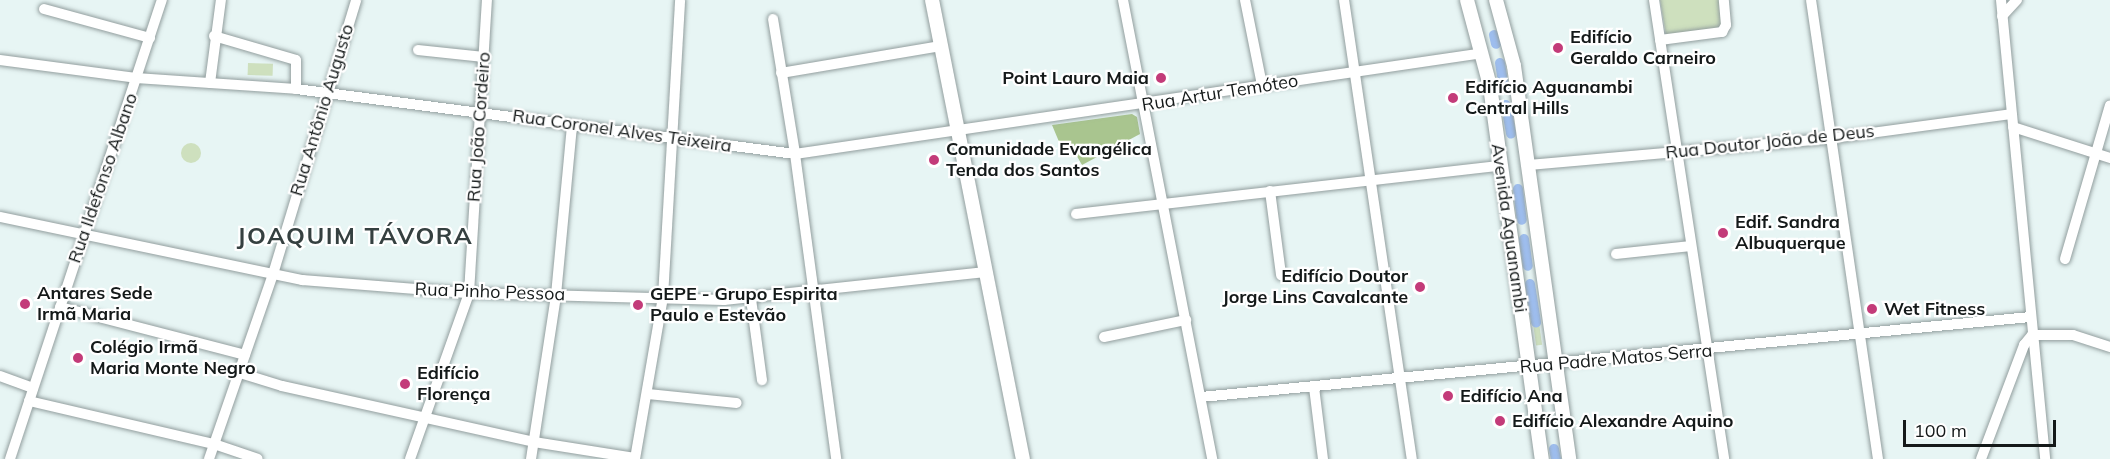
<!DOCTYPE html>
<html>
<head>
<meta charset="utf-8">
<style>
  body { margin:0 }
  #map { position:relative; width:2110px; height:459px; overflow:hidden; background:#e7f5f4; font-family:Mulish,sans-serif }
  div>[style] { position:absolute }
  .green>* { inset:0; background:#cee0be; transform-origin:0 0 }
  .round { border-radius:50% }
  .forest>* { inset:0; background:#a9c58f }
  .canal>* { height:10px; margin:-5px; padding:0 5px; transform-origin:5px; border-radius:5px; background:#9ebef0 }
  .roads { filter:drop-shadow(0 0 2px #929e9e) drop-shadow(0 0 2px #929e9e) }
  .minor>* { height:10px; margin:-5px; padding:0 5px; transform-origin:5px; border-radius:5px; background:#fff }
  .major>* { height:14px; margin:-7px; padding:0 7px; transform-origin:7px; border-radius:7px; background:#fff }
  .dots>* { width:16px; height:16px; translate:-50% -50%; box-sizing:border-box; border:3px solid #fff; border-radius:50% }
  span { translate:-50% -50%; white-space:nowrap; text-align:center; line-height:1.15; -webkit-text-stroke:4.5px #fff; paint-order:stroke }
  .poi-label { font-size:18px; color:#141919; font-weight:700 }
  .left { translate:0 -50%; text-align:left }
  .right { translate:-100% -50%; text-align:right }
  .street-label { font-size:18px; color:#141919 }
  .district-label { font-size:24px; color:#354040; font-weight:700; letter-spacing:1.5px }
  .scale { position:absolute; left:1903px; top:420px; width:153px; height:27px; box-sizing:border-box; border:3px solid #141919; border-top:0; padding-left:8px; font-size:18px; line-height:21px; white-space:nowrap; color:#141919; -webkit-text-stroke:4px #fff; paint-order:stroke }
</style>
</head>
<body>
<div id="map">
  <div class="green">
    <i style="clip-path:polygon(1660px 0,1719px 0,1722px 28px,1666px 35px)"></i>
    <i style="left:248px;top:63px;width:25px;height:12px;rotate:2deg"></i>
    <i class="round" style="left:181px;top:143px;width:20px;height:20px"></i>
    <i style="left:1539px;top:323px;width:22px;height:6px;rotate:82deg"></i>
  </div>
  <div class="forest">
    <i style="clip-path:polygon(1132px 114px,1137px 117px,1140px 134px,1082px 165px,1074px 151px,1065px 156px,1052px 125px)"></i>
  </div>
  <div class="canal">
    <i style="left:1494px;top:35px;width:9px;rotate:77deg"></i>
    <i style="left:1500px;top:63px;width:25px;rotate:81deg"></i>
    <i style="left:1506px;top:105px;width:29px;rotate:80deg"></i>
    <i style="left:1518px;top:189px;width:31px;rotate:83deg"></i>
    <i style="left:1524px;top:239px;width:27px;rotate:82deg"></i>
    <i style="left:1530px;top:284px;width:39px;rotate:81deg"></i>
    <i style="left:1554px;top:449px;width:10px;rotate:79deg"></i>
  </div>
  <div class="roads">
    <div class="minor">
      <i style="left:1123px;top:0;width:468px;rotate:79deg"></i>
      <i style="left:1245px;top:0;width:87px;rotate:78.7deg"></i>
      <i style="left:1344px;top:0;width:464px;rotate:81.6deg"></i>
      <i style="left:1654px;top:0;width:464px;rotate:81.3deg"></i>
      <i style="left:1811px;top:0;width:464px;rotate:81.7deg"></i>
      <i style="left:2001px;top:0;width:461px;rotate:84.5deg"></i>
      <i style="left:44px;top:9px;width:110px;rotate:15.3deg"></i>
      <i style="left:2002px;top:16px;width:22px;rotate:-47deg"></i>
      <i style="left:773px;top:19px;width:137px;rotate:80.7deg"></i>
      <i style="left:795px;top:154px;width:308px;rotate:82.3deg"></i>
      <i style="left:214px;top:36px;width:85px;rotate:16.3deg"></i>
      <i style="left:296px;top:60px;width:29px;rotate:90deg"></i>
      <i style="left:1660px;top:40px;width:63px;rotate:-7.4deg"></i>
      <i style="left:1722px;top:32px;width:8px;rotate:-60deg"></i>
      <i style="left:1726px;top:25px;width:25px;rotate:-95deg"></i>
      <i style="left:418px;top:50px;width:66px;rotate:6.1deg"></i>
      <i style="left:0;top:60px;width:137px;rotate:7.5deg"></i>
      <i style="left:136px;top:78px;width:160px;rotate:3.9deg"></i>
      <i style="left:296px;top:89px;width:503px;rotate:7.42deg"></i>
      <i style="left:795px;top:154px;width:695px;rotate:-8.35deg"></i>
      <i style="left:781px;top:73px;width:162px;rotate:-9.6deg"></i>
      <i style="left:210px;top:83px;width:84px;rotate:-82.5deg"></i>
      <i style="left:2013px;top:127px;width:102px;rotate:17.7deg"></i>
      <i style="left:1528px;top:165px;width:307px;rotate:-5deg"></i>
      <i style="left:1834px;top:138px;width:179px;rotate:-7.7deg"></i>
      <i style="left:1270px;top:191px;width:85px;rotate:82.5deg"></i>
      <i style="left:1076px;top:214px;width:427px;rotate:-6.5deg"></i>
      <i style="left:0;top:217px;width:309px;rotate:11.8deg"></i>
      <i style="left:302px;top:280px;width:168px;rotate:4.5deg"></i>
      <i style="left:469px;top:293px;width:255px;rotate:1.6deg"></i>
      <i style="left:724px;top:300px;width:263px;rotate:-6.1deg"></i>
      <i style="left:1616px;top:254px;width:75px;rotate:-6.1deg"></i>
      <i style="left:2065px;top:259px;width:160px;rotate:-73.7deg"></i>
      <i style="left:751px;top:299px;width:82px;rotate:82.3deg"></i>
      <i style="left:60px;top:307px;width:191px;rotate:14.5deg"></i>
      <i style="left:2032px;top:335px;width:41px"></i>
      <i style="left:2073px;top:335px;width:39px;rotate:18deg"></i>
      <i style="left:1104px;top:337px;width:84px;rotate:-11.7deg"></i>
      <i style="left:240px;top:373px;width:44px;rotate:17.2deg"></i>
      <i style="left:282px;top:386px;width:258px;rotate:12.5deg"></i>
      <i style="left:534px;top:442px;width:102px;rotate:9deg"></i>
      <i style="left:0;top:376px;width:35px;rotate:20deg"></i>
      <i style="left:1314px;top:387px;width:73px;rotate:82.9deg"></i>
      <i style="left:648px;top:394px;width:89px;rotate:5.8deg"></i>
      <i style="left:1201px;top:397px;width:833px;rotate:-5.51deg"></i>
      <i style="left:29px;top:401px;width:190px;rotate:13.1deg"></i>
      <i style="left:214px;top:444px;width:46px;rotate:18.8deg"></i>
      <i style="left:10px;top:459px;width:484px;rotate:-71.7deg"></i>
      <i style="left:209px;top:459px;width:196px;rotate:-70.9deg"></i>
      <i style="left:273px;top:274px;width:286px;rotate:-73.1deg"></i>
      <i style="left:410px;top:459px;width:176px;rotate:-70.4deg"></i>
      <i style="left:469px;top:293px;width:294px;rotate:-86.5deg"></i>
      <i style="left:531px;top:459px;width:166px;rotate:-81.3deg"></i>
      <i style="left:556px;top:295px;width:171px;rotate:-84.6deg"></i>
      <i style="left:635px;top:459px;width:164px;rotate:-80.2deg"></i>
      <i style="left:663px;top:297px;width:297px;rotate:-86.7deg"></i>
      <i style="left:1981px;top:459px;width:122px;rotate:-69.3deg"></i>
      <i style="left:2024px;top:345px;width:13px;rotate:-51deg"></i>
    </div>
    <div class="major">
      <i style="left:932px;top:0;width:468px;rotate:78.8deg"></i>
      <i style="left:1467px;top:0;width:89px;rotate:75deg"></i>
      <i style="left:1490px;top:86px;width:377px;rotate:82.1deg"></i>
      <i style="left:1496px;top:0;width:68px;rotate:74.7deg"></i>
      <i style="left:1514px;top:66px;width:397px;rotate:82deg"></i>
    </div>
  </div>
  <div class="dots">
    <i style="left:1558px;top:48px;background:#c33b79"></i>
    <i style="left:1161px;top:78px;background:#c33b79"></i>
    <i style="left:1453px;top:98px;background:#c33b79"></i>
    <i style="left:934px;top:160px;background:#c33b79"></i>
    <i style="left:1723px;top:233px;background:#c33b79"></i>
    <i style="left:1420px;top:287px;background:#c33b79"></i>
    <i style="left:25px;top:304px;background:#c33b79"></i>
    <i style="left:638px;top:305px;background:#c33b79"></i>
    <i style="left:1872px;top:309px;background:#c33b79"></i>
    <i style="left:78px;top:358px;background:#c33b79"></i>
    <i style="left:405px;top:384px;background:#c33b79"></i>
    <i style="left:1448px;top:396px;background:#c33b79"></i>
    <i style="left:1500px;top:421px;background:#c33b79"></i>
  </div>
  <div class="poi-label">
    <span class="left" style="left:1570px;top:48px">Edifício<br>Geraldo Carneiro</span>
    <span class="right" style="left:1149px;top:78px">Point Lauro Maia</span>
    <span class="left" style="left:1465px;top:98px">Edifício Aguanambi<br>Central Hills</span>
    <span class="left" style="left:946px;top:160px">Comunidade Evangélica<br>Tenda dos Santos</span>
    <span class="left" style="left:1735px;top:233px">Edif. Sandra<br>Albuquerque</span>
    <span class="right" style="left:1408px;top:287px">Edifício Doutor<br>Jorge Lins Cavalcante</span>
    <span class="left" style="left:37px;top:304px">Antares Sede<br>Irmã Maria</span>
    <span class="left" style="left:650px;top:305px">GEPE - Grupo Espirita<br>Paulo e Estevão</span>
    <span class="left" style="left:1884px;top:309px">Wet Fitness</span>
    <span class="left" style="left:90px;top:358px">Colégio Irmã<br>Maria Monte Negro</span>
    <span class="left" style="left:417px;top:384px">Edifício<br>Florença</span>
    <span class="left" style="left:1460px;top:396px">Edifício Ana</span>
    <span class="left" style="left:1512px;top:421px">Edifício Alexandre Aquino</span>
  </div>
  <div class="street-label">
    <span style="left:1220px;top:93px;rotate:-9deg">Rua Artur Temóteo</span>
    <span style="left:322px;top:110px;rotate:-73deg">Rua Antônio Augusto</span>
    <span style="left:479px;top:127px;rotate:-86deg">Rua João Cordeiro</span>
    <span style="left:622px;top:131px;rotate:8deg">Rua Coronel Alves Teixeira</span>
    <span style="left:1770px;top:142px;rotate:-6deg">Rua Doutor João de Deus</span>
    <span style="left:103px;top:178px;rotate:-71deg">Rua Ildefonso Albano</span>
    <span style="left:1509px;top:228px;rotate:82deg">Avenida Aguanambi</span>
    <span style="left:490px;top:292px;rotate:2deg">Rua Pinho Pessoa</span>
    <span style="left:1616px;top:359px;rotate:-5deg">Rua Padre Matos Serra</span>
  </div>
  <div class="district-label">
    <span style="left:355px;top:236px">JOAQUIM TÁVORA</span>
  </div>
  <div class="scale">100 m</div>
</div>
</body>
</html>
